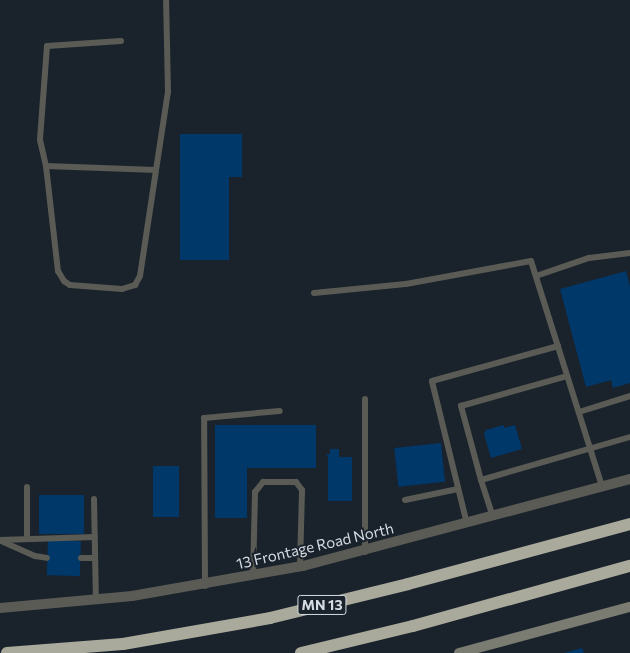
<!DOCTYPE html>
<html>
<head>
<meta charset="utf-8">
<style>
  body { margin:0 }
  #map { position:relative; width:630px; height:653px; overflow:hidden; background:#1a222c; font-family:Commissioner,sans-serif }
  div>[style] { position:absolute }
  .building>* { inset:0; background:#00386a; transform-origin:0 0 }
  .lane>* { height:6px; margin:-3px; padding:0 3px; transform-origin:3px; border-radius:3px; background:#5a5b54 }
  .street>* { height:10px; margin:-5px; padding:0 5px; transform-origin:5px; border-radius:5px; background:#5a5b54 }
  .secondary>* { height:10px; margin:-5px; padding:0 5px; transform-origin:5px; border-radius:5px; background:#7a7b71 }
  .highway>* { height:12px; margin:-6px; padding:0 6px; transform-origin:6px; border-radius:6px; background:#a9aa9b }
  span { translate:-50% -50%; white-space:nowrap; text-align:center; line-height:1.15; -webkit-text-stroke:4px #1a222c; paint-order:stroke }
  .shield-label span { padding:1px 3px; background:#1a222c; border:1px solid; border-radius:3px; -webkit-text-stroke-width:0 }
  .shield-label { font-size:14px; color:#d6dce2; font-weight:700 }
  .street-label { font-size:15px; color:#d6dce2 }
</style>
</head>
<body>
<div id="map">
  <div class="building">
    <i style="clip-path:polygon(180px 134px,242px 134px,242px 177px,229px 177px,229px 260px,180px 260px)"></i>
    <i style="clip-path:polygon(626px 271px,630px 286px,630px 383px,613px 388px,611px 380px,586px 387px,560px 289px)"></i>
    <i style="clip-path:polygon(215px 425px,316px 425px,316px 468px,247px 468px,247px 518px,215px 518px)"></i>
    <i style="clip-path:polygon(504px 425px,504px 428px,515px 425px,522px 449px,491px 458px,484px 434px,486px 430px)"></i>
    <i style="left:441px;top:443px;width:39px;height:47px;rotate:84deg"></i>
    <i style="clip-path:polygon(330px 449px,339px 449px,339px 457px,352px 457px,352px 501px,328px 501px,328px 457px,326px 454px,330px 454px)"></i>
    <i style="left:153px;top:466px;width:26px;height:51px"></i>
    <i style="left:39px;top:495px;width:45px;height:39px"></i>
    <i style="left:48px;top:540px;width:33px;height:35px;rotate:2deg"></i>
    <i style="clip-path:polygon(582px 648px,584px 653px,564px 653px)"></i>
  </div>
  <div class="lane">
    <i style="left:121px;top:41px;width:74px;rotate:176.1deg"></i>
    <i style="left:47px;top:46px;width:94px;rotate:94.3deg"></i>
    <i style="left:40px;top:140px;width:27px;rotate:77deg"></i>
    <i style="left:46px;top:166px;width:110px;rotate:2.1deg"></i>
    <i style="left:156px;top:170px;width:79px;rotate:-81.3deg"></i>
    <i style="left:168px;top:92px;width:92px;rotate:-91.2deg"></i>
    <i style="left:46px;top:166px;width:106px;rotate:83.5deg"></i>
    <i style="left:58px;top:271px;width:12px;rotate:59deg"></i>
    <i style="left:64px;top:281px;width:7px;rotate:34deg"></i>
    <i style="left:70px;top:285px;width:52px;rotate:4.4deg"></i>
    <i style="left:122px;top:289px;width:14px;rotate:-17deg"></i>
    <i style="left:135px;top:285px;width:10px;rotate:-61deg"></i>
    <i style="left:140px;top:276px;width:107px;rotate:-81.4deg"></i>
    <i style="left:536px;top:276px;width:56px;rotate:-18.8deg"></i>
    <i style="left:589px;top:258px;width:41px;rotate:-7deg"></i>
    <i style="left:314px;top:293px;width:92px;rotate:-5.6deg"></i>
    <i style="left:406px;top:284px;width:127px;rotate:-10.4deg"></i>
    <i style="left:531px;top:261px;width:236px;rotate:72.5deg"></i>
    <i style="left:365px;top:399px;width:153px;rotate:90deg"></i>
    <i style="left:579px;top:412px;width:53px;rotate:-17.4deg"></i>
    <i style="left:481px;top:480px;width:77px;rotate:-105.1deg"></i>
    <i style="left:461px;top:406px;width:110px;rotate:-15.8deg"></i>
    <i style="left:27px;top:487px;width:52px;rotate:90deg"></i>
    <i style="left:94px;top:499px;width:101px;rotate:88.9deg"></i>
    <i style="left:405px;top:500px;width:54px;rotate:-11.7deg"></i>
    <i style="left:493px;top:517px;width:39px;rotate:-108deg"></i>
    <i style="left:481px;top:480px;width:155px;rotate:-16.1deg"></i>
    <i style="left:467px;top:524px;width:147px;rotate:-103.8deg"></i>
    <i style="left:432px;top:381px;width:131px;rotate:-15.5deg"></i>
    <i style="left:0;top:540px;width:95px;rotate:-1.8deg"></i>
    <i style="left:1px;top:541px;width:37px;rotate:24deg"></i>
    <i style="left:35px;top:556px;width:12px;rotate:9deg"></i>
    <i style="left:81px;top:558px;width:14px"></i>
    <i style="left:253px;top:576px;width:84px;rotate:-88.6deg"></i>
    <i style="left:255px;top:492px;width:13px;rotate:-51deg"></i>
    <i style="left:263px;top:482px;width:33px"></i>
    <i style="left:296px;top:482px;width:10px;rotate:53deg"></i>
    <i style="left:302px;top:490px;width:77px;rotate:91.5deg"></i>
    <i style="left:205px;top:586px;width:168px;rotate:-90.3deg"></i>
    <i style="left:204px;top:418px;width:76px;rotate:-5.3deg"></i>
  </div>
  <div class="street">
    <i style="left:0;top:608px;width:133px;rotate:-5.2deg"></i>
    <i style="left:132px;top:596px;width:174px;rotate:-10deg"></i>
    <i style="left:303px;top:566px;width:338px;rotate:-14.9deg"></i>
  </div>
  <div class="secondary">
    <i style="left:459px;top:653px;width:177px;rotate:-15.1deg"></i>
  </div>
  <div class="highway">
    <i style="left:7px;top:653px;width:116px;rotate:-4.4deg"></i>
    <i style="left:123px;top:644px;width:149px;rotate:-10deg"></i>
    <i style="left:270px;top:618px;width:142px;rotate:-13.8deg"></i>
    <i style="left:408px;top:584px;width:230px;rotate:-15.1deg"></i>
    <i style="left:301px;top:653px;width:115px;rotate:-13.6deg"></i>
    <i style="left:413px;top:626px;width:225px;rotate:-15.5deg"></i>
  </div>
  <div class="shield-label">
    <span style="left:322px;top:605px">MN 13</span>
  </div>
  <div class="street-label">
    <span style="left:315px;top:546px;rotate:-13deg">13 Frontage Road North</span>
  </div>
</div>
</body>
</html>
